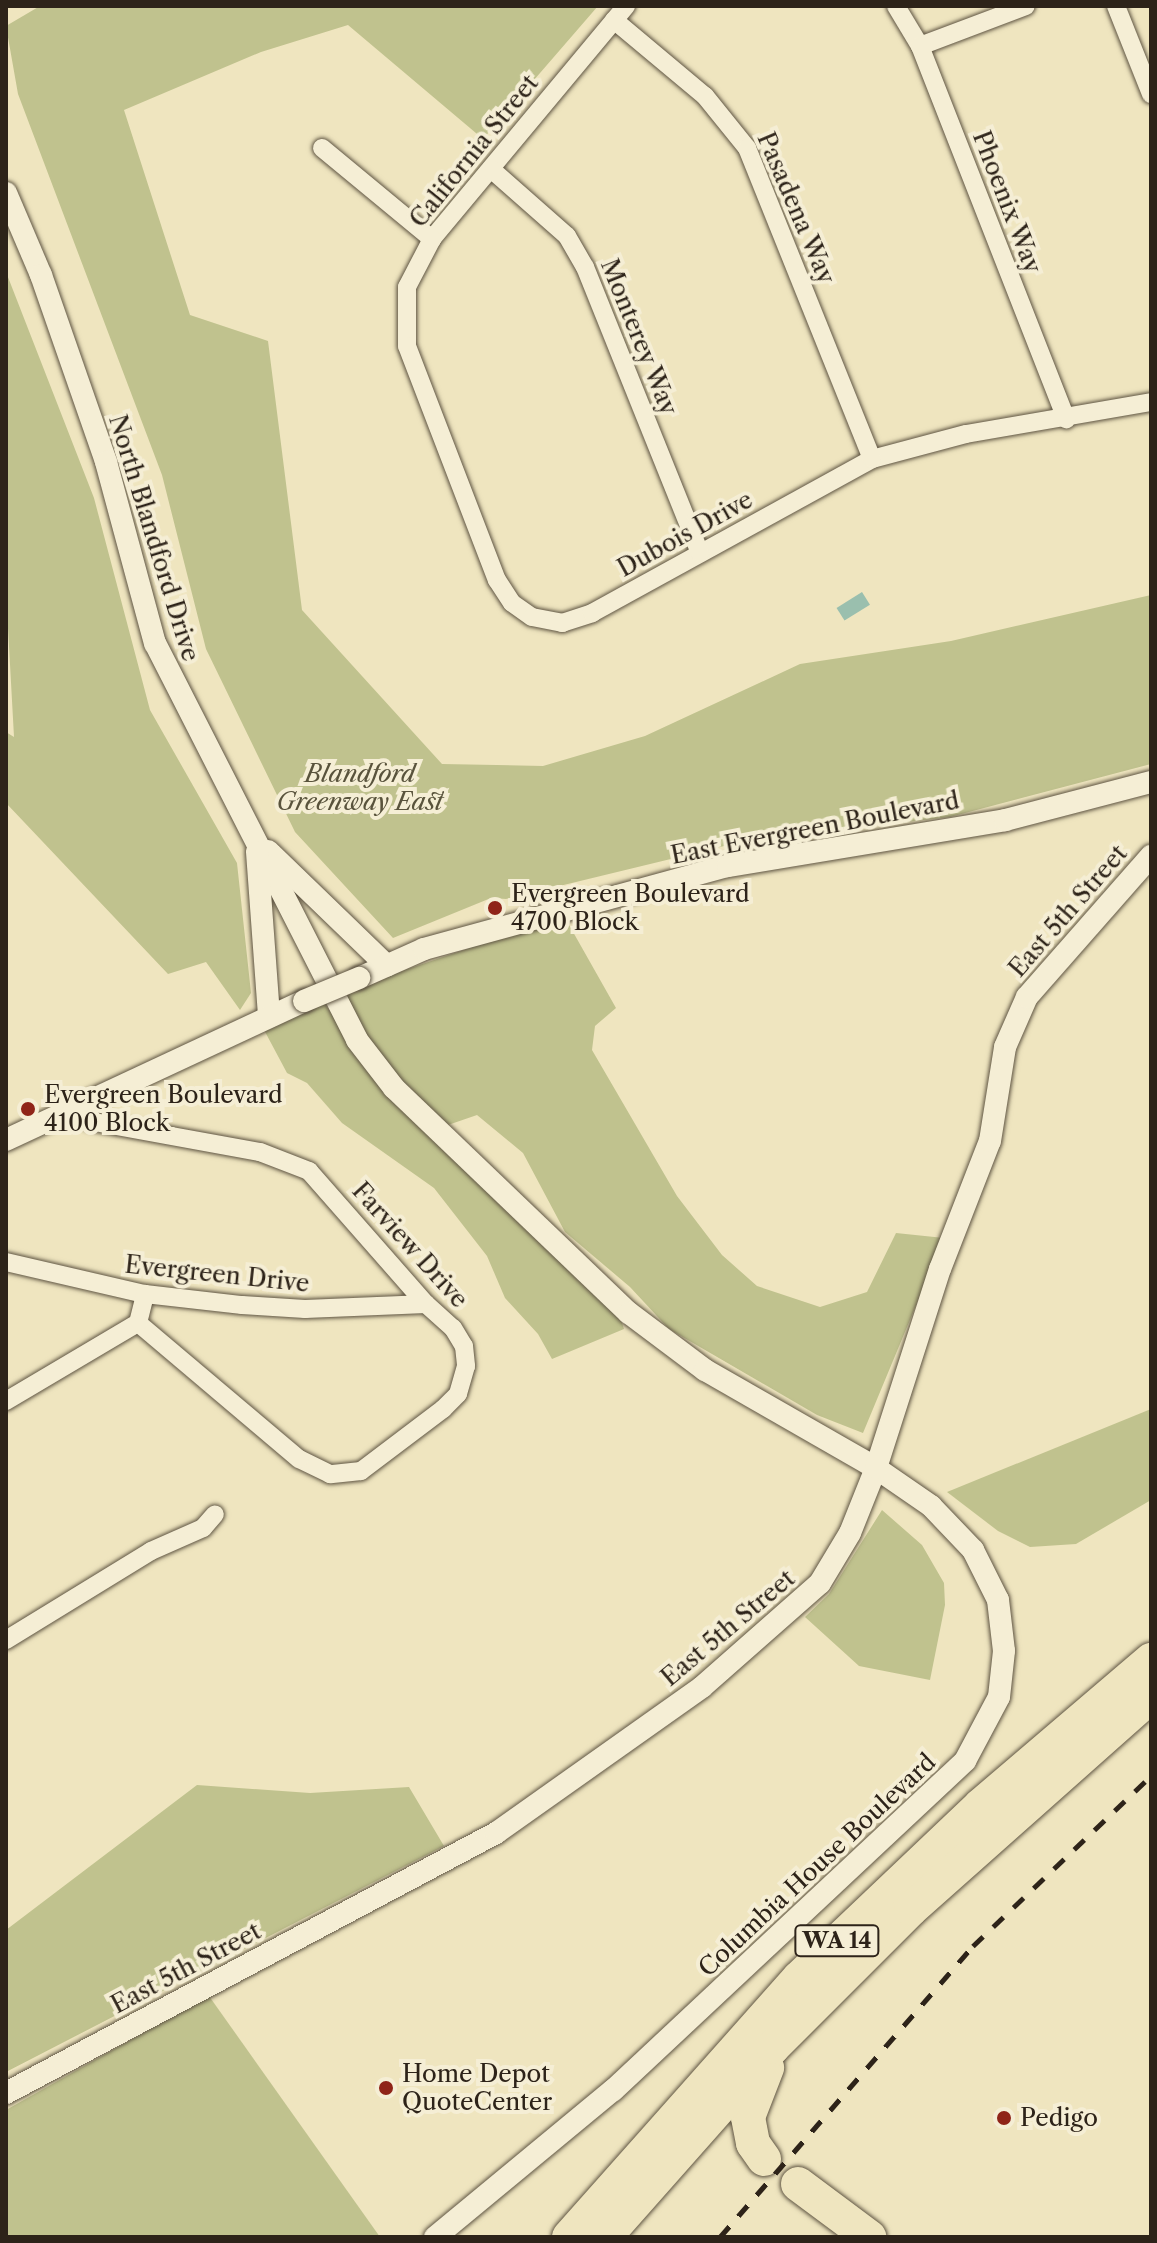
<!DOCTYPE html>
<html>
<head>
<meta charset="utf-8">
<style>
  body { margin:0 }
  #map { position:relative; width:1157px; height:2243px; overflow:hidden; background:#efe5bf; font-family:"Libre Caslon Text",serif }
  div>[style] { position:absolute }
  .green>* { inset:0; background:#c0c28e }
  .water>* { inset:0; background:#9abfae; transform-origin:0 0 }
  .roads { filter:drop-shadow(0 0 2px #5e5442) drop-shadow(0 0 2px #5e5442) }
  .minor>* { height:18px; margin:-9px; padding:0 9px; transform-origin:9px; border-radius:9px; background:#f5eed5 }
  .tertiary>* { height:22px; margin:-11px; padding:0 11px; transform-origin:11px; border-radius:11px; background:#f5eed5 }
  .motorway>* { height:34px; margin:-17px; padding:0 17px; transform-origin:17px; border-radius:17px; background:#efe5bf }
  .rail>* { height:5px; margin-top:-2.5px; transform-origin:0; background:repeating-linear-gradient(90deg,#2d2319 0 14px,transparent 0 28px) }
  .bridges { filter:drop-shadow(0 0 2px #5e5442) drop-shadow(0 0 2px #5e5442) }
  .tertiary-bridge>* { height:22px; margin:-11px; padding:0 11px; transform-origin:11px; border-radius:11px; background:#f5eed5 }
  .dots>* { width:22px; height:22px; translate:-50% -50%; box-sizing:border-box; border:4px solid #f5eed5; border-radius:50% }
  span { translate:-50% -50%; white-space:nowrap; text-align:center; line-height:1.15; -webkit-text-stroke:8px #f5eed5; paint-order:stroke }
  .shield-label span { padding:2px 6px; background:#f5eed5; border:2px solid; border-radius:6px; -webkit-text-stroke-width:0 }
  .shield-label { font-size:22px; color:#2d2319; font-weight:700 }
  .street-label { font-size:24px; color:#2d2319 }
  .park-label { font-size:24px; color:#59533c; font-style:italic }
  .poi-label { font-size:24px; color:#2d2319 }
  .left { translate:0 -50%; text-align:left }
  .frame { position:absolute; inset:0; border:8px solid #2d2319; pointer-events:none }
</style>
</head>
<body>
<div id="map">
  <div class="green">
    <i style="clip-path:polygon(40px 6px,598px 6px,483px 139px,348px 25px,261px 52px,124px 110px,190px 315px,268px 341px,302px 610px,442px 764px,543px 766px,645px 736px,800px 664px,951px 641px,1151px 595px,1151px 764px,950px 817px,749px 840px,506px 899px,491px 898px,393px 938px,295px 832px,206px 649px,162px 475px,18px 94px,6px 26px)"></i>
    <i style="clip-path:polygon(6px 272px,94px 498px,150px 710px,237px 863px,251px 993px,240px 1010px,206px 962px,168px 974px,6px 803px,6px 732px,14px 737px,6px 592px)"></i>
    <i style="clip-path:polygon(564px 916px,616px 1008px,595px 1026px,592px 1050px,677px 1196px,722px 1255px,757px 1286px,820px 1307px,867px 1292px,896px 1233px,944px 1238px,863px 1433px,817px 1415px,669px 1329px,630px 1287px,565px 1232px,523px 1153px,477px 1115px,448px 1125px,392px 1071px,337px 993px)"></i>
    <i style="clip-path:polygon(324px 1003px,345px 1031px,620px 1317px,624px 1329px,552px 1359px,538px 1334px,505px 1298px,487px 1256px,434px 1188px,342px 1123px,307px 1083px,287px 1073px,263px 1028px)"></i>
    <i style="clip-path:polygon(1151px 1409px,1151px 1500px,1076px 1544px,1030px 1547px,998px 1531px,947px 1492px)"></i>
    <i style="clip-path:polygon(882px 1510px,922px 1545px,944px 1583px,945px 1605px,930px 1680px,859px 1666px,805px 1617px,829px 1594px)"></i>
    <i style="clip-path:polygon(197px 1785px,310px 1793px,409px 1787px,444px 1846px,6px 2072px,6px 1930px)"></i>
    <i style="clip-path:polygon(209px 1996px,380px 2237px,6px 2237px,6px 2110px)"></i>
  </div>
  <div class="water">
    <i style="left:862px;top:592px;width:15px;height:30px;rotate:58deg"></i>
  </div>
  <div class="roads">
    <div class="minor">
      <i style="left:626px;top:6px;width:303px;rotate:129.8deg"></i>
      <i style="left:432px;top:239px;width:54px;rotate:117.5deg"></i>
      <i style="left:407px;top:287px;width:59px;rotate:90deg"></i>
      <i style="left:407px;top:346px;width:251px;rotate:69deg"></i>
      <i style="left:497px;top:580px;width:27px;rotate:57deg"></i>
      <i style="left:512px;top:603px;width:24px;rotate:35deg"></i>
      <i style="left:532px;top:617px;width:31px;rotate:11deg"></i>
      <i style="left:562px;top:623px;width:32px;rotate:-18deg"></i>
      <i style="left:592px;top:613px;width:320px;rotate:-28.8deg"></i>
      <i style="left:872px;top:459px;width:97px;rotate:-14.9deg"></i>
      <i style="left:966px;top:434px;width:188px;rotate:-9.8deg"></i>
      <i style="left:896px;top:6px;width:47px;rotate:59deg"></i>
      <i style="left:920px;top:46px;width:401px;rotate:68.6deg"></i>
      <i style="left:1116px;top:6px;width:95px;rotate:68.3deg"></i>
      <i style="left:614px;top:20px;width:119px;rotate:39.9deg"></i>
      <i style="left:705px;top:96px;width:67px;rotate:51.1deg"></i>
      <i style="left:747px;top:148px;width:335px;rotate:68.1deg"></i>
      <i style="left:920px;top:46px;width:113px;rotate:-20.7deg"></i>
      <i style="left:322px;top:148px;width:143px;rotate:39.6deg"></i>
      <i style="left:491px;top:169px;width:101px;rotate:41.4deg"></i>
      <i style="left:567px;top:236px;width:36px;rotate:60deg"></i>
      <i style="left:585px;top:267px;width:308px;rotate:68.1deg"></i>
      <i style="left:78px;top:1105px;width:19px;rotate:55deg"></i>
      <i style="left:89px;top:1121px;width:174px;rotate:10.3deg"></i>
      <i style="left:260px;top:1152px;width:53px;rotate:21.2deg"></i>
      <i style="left:309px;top:1171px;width:177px;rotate:48.7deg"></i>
      <i style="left:426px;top:1304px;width:36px;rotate:42deg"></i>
      <i style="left:453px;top:1328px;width:21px;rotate:59deg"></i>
      <i style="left:464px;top:1346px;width:20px;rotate:84deg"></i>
      <i style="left:466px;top:1366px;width:29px;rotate:106deg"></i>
      <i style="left:458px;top:1394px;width:21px;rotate:135deg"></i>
      <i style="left:443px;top:1409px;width:103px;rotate:142.9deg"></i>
      <i style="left:361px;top:1471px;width:31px;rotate:174deg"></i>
      <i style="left:330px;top:1474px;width:34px;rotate:-154deg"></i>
      <i style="left:299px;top:1459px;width:211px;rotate:-139.8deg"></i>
      <i style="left:6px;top:1262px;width:143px;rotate:13deg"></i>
      <i style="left:145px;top:1294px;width:98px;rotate:6.5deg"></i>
      <i style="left:242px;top:1305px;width:63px;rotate:3.6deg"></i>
      <i style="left:305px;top:1309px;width:121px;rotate:-2.4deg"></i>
      <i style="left:6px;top:1401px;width:153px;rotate:-30.6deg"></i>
      <i style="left:138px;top:1323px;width:30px;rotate:-76deg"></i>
      <i style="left:6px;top:1640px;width:170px;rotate:-31.5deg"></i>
      <i style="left:151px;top:1551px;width:57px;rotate:-23.9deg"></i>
      <i style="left:203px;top:1528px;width:18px;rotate:-49deg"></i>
    </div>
    <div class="tertiary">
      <i style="left:6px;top:193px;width:89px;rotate:66.9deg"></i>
      <i style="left:41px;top:275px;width:198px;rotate:70.8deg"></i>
      <i style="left:106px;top:462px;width:188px;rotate:74.9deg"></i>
      <i style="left:155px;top:643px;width:445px;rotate:63deg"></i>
      <i style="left:357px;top:1040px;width:61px;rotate:52.4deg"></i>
      <i style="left:394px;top:1088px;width:325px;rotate:43.8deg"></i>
      <i style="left:629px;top:1313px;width:95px;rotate:36.9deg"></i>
      <i style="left:705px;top:1370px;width:197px;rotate:29.8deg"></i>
      <i style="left:876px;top:1468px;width:67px;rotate:34.6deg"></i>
      <i style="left:931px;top:1506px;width:61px;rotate:46.3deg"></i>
      <i style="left:973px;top:1550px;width:56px;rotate:63.4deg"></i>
      <i style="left:998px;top:1600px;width:51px;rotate:83.3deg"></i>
      <i style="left:1004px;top:1651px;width:46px;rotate:96.2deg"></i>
      <i style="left:999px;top:1697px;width:72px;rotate:118deg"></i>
      <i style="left:965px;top:1761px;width:482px;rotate:136.9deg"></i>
      <i style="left:613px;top:2090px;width:231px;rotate:140.4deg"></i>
      <i style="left:268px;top:851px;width:165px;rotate:44deg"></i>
      <i style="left:257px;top:852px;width:165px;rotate:85.8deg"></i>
      <i style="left:359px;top:978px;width:71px;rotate:-24deg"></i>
      <i style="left:424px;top:949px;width:315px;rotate:-15.3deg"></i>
      <i style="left:728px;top:866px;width:281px;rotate:-9.4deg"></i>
      <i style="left:1005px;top:820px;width:151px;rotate:-14.6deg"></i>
      <i style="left:6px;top:1140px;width:329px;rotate:-25deg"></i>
      <i style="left:6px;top:2093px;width:555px;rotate:-27.95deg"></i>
      <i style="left:496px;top:1833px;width:252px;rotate:-35.3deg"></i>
      <i style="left:702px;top:1687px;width:157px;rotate:-41.4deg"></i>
      <i style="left:820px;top:1583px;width:58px;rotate:-59deg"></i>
      <i style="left:850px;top:1533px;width:70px;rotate:-68.2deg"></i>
      <i style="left:876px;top:1468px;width:209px;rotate:-72.2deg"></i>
      <i style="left:940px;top:1269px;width:137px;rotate:-68.7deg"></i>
      <i style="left:990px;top:1141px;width:95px;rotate:-80.9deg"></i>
      <i style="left:1005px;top:1047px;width:55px;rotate:-66.3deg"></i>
      <i style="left:1027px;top:997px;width:188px;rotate:-48.7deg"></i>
    </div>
    <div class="motorway">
      <i style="left:764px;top:2159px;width:19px;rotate:-125deg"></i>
      <i style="left:753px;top:2143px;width:26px;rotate:-101deg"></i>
      <i style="left:748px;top:2117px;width:53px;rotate:-68.8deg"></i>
      <i style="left:798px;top:2184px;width:89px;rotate:36.7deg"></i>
      <i style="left:569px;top:2237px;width:346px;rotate:-48.4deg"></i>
      <i style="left:799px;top:1978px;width:250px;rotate:-43.5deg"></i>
      <i style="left:980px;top:1806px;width:225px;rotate:-40.5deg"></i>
      <i style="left:605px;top:2237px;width:254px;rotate:-48.5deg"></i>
      <i style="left:773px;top:2047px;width:195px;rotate:-45deg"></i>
      <i style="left:911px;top:1909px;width:321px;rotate:-41.6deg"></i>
    </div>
  </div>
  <div class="rail">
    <i style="left:720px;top:2237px;width:386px;rotate:-49deg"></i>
    <i style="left:973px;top:1946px;width:246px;rotate:-43.7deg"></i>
  </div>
  <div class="bridges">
    <div class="tertiary-bridge">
      <i style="left:304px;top:1001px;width:60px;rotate:-22.7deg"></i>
    </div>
  </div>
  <div class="dots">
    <i style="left:495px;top:908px;background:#8f2418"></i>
    <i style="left:28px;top:1109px;background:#8f2418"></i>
    <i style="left:386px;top:2088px;background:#8f2418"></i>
    <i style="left:1004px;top:2118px;background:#8f2418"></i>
  </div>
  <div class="shield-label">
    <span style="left:837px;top:1941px">WA 14</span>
  </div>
  <div class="street-label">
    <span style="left:474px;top:151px;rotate:-51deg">California Street</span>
    <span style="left:1007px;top:202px;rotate:69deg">Phoenix Way</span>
    <span style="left:796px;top:208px;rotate:67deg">Pasadena Way</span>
    <span style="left:639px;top:337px;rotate:68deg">Monterey Way</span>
    <span style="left:685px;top:534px;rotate:-29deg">Dubois Drive</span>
    <span style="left:154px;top:538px;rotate:73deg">North Blandford Drive</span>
    <span style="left:815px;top:828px;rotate:-11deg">East Evergreen Boulevard</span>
    <span style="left:1068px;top:911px;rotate:-49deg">East 5th Street</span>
    <span style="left:410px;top:1245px;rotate:48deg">Farview Drive</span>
    <span style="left:217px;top:1274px;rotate:6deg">Evergreen Drive</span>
    <span style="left:728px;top:1628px;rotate:-40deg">East 5th Street</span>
    <span style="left:817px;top:1865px;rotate:-43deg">Columbia House Boulevard</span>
    <span style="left:186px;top:1968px;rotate:-28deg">East 5th Street</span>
  </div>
  <div class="park-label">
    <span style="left:360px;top:788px">Blandford<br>Greenway East</span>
  </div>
  <div class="poi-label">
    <span class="left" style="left:511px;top:908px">Evergreen Boulevard<br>4700 Block</span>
    <span class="left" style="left:44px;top:1109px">Evergreen Boulevard<br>4100 Block</span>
    <span class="left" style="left:402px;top:2088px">Home Depot<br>QuoteCenter</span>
    <span class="left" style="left:1020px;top:2118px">Pedigo</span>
  </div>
  <div class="frame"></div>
</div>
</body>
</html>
